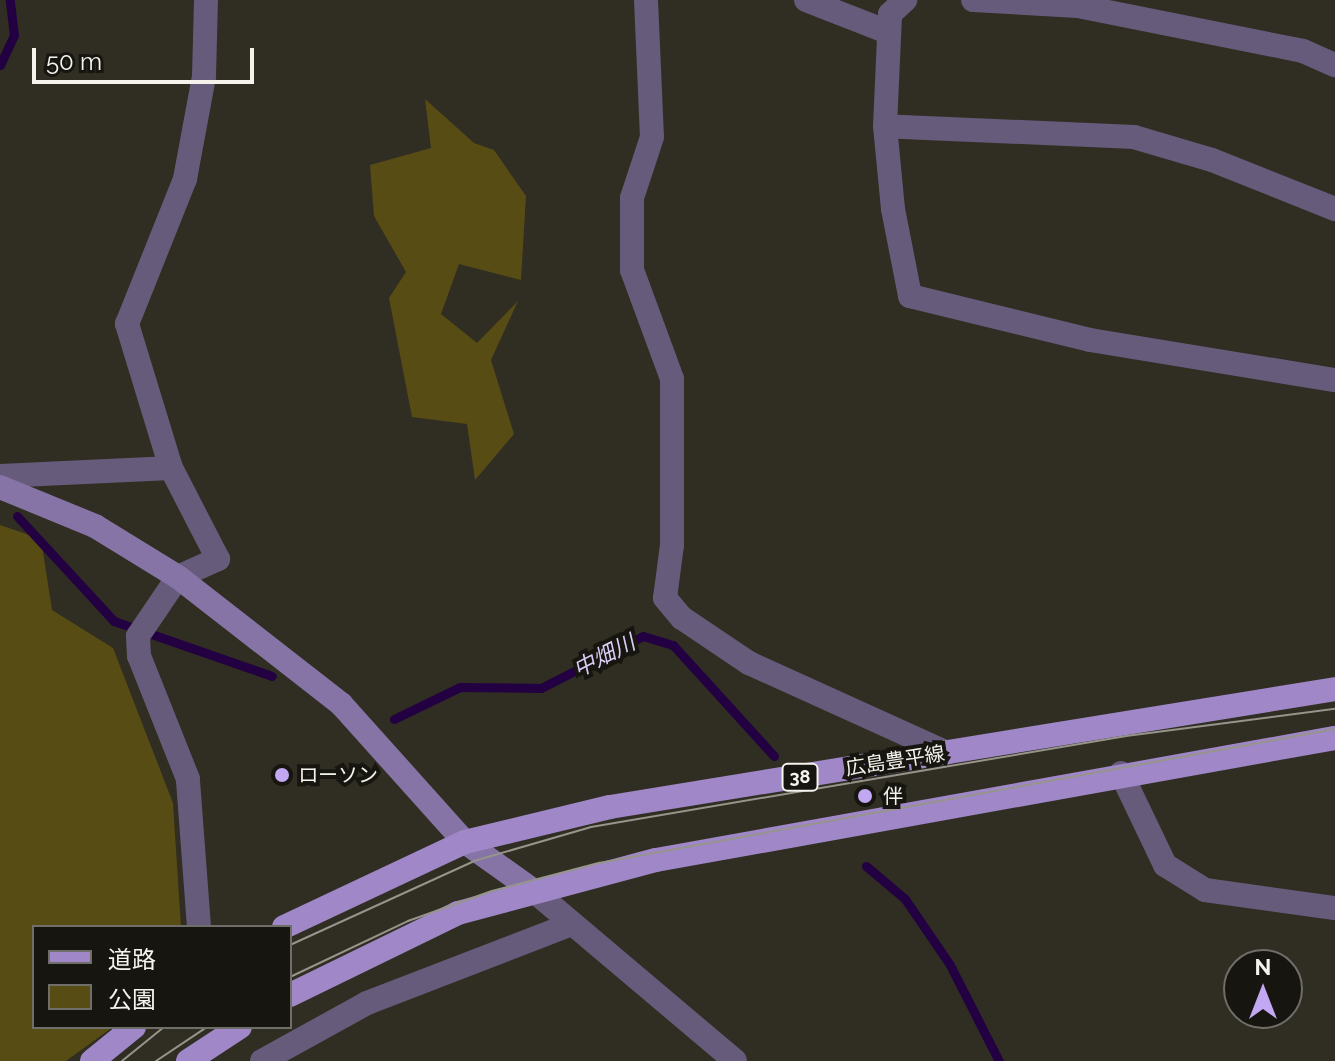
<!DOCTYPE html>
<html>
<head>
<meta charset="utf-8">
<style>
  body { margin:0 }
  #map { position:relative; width:1335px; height:1061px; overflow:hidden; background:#302d22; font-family:Raleway,"Noto Sans JP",sans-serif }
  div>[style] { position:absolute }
  .green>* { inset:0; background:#584c15 }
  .stream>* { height:9px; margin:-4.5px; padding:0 4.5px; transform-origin:4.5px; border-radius:4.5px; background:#220042 }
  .street>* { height:24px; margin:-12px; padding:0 12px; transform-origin:12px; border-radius:12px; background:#665b7b }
  .secondary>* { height:24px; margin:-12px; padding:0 12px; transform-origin:12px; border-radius:12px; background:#8674a6 }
  .primary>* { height:24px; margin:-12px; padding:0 12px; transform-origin:12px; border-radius:12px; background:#9f87c8 }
  .tram>* { height:2px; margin:-1px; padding:0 1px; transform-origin:1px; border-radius:1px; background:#96948b }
  .dots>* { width:22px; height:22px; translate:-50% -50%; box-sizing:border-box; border:4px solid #161510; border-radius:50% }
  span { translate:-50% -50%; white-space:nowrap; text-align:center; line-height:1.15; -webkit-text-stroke:8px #161510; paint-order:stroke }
  .shield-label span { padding:2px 6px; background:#161510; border:2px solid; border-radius:6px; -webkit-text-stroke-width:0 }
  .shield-label { font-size:18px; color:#f5f3ec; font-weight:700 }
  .street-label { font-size:20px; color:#f5f3ec }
  .poi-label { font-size:20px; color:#f5f3ec }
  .left { translate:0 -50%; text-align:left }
  .water-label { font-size:22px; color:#dbcdf6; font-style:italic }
  .legend { position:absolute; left:32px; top:925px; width:260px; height:104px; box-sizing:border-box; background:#161510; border:2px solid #6f6e68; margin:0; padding:10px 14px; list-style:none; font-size:24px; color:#f5f3ec }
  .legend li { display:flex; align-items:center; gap:16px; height:40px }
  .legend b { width:40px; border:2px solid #6f6e68 }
  .north { position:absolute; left:1223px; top:949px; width:80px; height:80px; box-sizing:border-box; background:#161510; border:2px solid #6f6e68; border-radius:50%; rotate:0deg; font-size:22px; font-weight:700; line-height:32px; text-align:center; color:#f5f3ec }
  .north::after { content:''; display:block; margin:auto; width:28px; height:36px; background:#c2a7f2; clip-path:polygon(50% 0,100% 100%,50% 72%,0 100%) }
  .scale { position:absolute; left:32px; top:48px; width:222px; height:36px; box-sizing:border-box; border:4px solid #f5f3ec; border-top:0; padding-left:10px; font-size:24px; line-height:28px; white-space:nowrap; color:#f5f3ec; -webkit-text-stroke:6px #161510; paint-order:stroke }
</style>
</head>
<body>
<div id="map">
  <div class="green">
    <i style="clip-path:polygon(425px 99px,474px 143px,494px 150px,526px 196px,521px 280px,459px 264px,441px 314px,477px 343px,518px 301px,491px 360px,514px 434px,475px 480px,467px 424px,412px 417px,389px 298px,406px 272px,374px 216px,370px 165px,431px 148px)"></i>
    <i style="clip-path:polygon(0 525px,41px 539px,52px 610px,113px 648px,173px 803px,181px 927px,34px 927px,34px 1027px,113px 1027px,66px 1061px,0 1061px)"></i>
  </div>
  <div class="stream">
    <i style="left:0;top:65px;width:33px;rotate:-65deg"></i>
    <i style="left:14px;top:35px;width:35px;rotate:-97deg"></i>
    <i style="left:17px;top:516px;width:143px;rotate:47.3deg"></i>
    <i style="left:114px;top:621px;width:167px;rotate:19.2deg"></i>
    <i style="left:394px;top:719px;width:73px;rotate:-25.9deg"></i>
    <i style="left:460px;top:687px;width:81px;rotate:0.7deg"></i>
    <i style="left:541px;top:688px;width:114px;rotate:-27deg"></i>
    <i style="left:643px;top:636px;width:31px;rotate:17deg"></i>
    <i style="left:673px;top:645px;width:150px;rotate:47.7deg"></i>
    <i style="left:866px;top:866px;width:51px;rotate:40.2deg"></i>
    <i style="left:905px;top:899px;width:80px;rotate:55.7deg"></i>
    <i style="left:950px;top:965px;width:108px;rotate:63deg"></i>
  </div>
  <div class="street">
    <i style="left:646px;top:0;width:137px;rotate:87.5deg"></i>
    <i style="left:652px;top:137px;width:64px;rotate:108.2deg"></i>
    <i style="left:632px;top:198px;width:72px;rotate:90deg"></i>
    <i style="left:632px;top:270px;width:116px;rotate:69.8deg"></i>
    <i style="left:672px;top:379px;width:166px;rotate:90deg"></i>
    <i style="left:672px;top:545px;width:53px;rotate:97.5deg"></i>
    <i style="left:665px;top:598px;width:26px;rotate:50deg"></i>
    <i style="left:682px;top:618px;width:81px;rotate:33.9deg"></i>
    <i style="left:749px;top:663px;width:217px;rotate:24.4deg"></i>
    <i style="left:806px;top:0;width:88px;rotate:21.3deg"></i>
    <i style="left:973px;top:0;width:105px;rotate:3.3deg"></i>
    <i style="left:1078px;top:6px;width:229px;rotate:11.3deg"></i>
    <i style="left:1303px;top:51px;width:35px;rotate:24deg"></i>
    <i style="left:885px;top:126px;width:112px;rotate:-87.4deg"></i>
    <i style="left:890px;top:14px;width:21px;rotate:-43deg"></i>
    <i style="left:1335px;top:209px;width:132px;rotate:-158.3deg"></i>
    <i style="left:1212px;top:160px;width:81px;rotate:-163.6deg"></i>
    <i style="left:1134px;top:137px;width:249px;rotate:-177.5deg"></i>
    <i style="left:885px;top:126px;width:83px;rotate:84.5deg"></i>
    <i style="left:893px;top:209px;width:89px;rotate:78.9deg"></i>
    <i style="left:910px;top:296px;width:185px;rotate:13.7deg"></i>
    <i style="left:1090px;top:340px;width:248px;rotate:9.3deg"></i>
    <i style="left:0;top:476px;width:171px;rotate:-2.7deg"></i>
    <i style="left:1121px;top:773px;width:102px;rotate:64.4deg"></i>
    <i style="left:1165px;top:865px;width:47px;rotate:32deg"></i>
    <i style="left:1205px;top:890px;width:131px;rotate:7.9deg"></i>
    <i style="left:534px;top:891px;width:263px;rotate:40.2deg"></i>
    <i style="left:199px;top:927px;width:148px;rotate:-94.3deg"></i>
    <i style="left:188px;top:779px;width:132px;rotate:-111.7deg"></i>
    <i style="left:139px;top:656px;width:20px;rotate:-93deg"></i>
    <i style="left:138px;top:636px;width:71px;rotate:-55.9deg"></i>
    <i style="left:178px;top:577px;width:44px;rotate:-24.2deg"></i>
    <i style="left:218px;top:559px;width:102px;rotate:-117.3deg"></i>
    <i style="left:171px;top:468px;width:151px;rotate:-107deg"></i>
    <i style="left:127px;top:324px;width:156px;rotate:-68.2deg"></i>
    <i style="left:185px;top:179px;width:105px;rotate:-79.5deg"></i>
    <i style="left:204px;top:76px;width:76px;rotate:-88.5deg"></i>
    <i style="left:262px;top:1061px;width:120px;rotate:-28.9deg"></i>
    <i style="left:367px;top:1003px;width:217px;rotate:-21.1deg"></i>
  </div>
  <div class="secondary">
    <i style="left:0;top:487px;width:103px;rotate:22.3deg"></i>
    <i style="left:95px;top:526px;width:97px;rotate:31.6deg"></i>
    <i style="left:178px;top:577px;width:207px;rotate:37.9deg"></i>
    <i style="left:341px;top:704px;width:186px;rotate:48.1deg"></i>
    <i style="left:465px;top:842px;width:85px;rotate:35.4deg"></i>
  </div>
  <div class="primary">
    <i style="left:284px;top:927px;width:200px;rotate:-25.2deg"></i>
    <i style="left:465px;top:842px;width:149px;rotate:-13.6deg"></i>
    <i style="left:610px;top:807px;width:735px;rotate:-9.24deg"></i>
    <i style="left:290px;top:995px;width:187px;rotate:-26deg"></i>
    <i style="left:458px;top:913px;width:205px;rotate:-15deg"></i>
    <i style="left:656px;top:860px;width:690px;rotate:-10.19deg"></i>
    <i style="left:92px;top:1061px;width:54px;rotate:-39deg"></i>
    <i style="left:188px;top:1061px;width:62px;rotate:-33.2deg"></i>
  </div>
  <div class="tram">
    <i style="left:290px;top:945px;width:202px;rotate:-24.5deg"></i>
    <i style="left:474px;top:861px;width:122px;rotate:-16.2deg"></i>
    <i style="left:591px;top:827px;width:543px;rotate:-9.65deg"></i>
    <i style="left:1126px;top:736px;width:211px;rotate:-7.4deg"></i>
    <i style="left:290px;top:977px;width:131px;rotate:-25.4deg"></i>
    <i style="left:408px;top:921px;width:89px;rotate:-19.7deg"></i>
    <i style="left:492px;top:891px;width:111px;rotate:-14.7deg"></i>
    <i style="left:599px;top:863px;width:748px;rotate:-10.32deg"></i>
    <i style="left:122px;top:1061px;width:54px;rotate:-39deg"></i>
    <i style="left:156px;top:1061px;width:61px;rotate:-33.7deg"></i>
  </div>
  <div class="dots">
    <i style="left:282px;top:775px;background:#c2a7f2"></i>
    <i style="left:865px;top:796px;background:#c2a7f2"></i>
  </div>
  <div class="shield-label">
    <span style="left:800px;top:777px">38</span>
  </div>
  <div class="street-label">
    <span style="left:895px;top:761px;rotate:-9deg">広島豊平線</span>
  </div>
  <div class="poi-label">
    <span class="left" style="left:298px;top:775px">ローソン</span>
    <span class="left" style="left:883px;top:796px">伴</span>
  </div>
  <div class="water-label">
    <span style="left:604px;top:656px;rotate:-27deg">中畑川</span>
  </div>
  <ul class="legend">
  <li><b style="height:10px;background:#9f87c8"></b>道路</li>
  <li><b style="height:22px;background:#584c15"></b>公園</li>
  </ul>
  <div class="north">N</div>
  <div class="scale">50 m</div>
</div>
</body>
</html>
